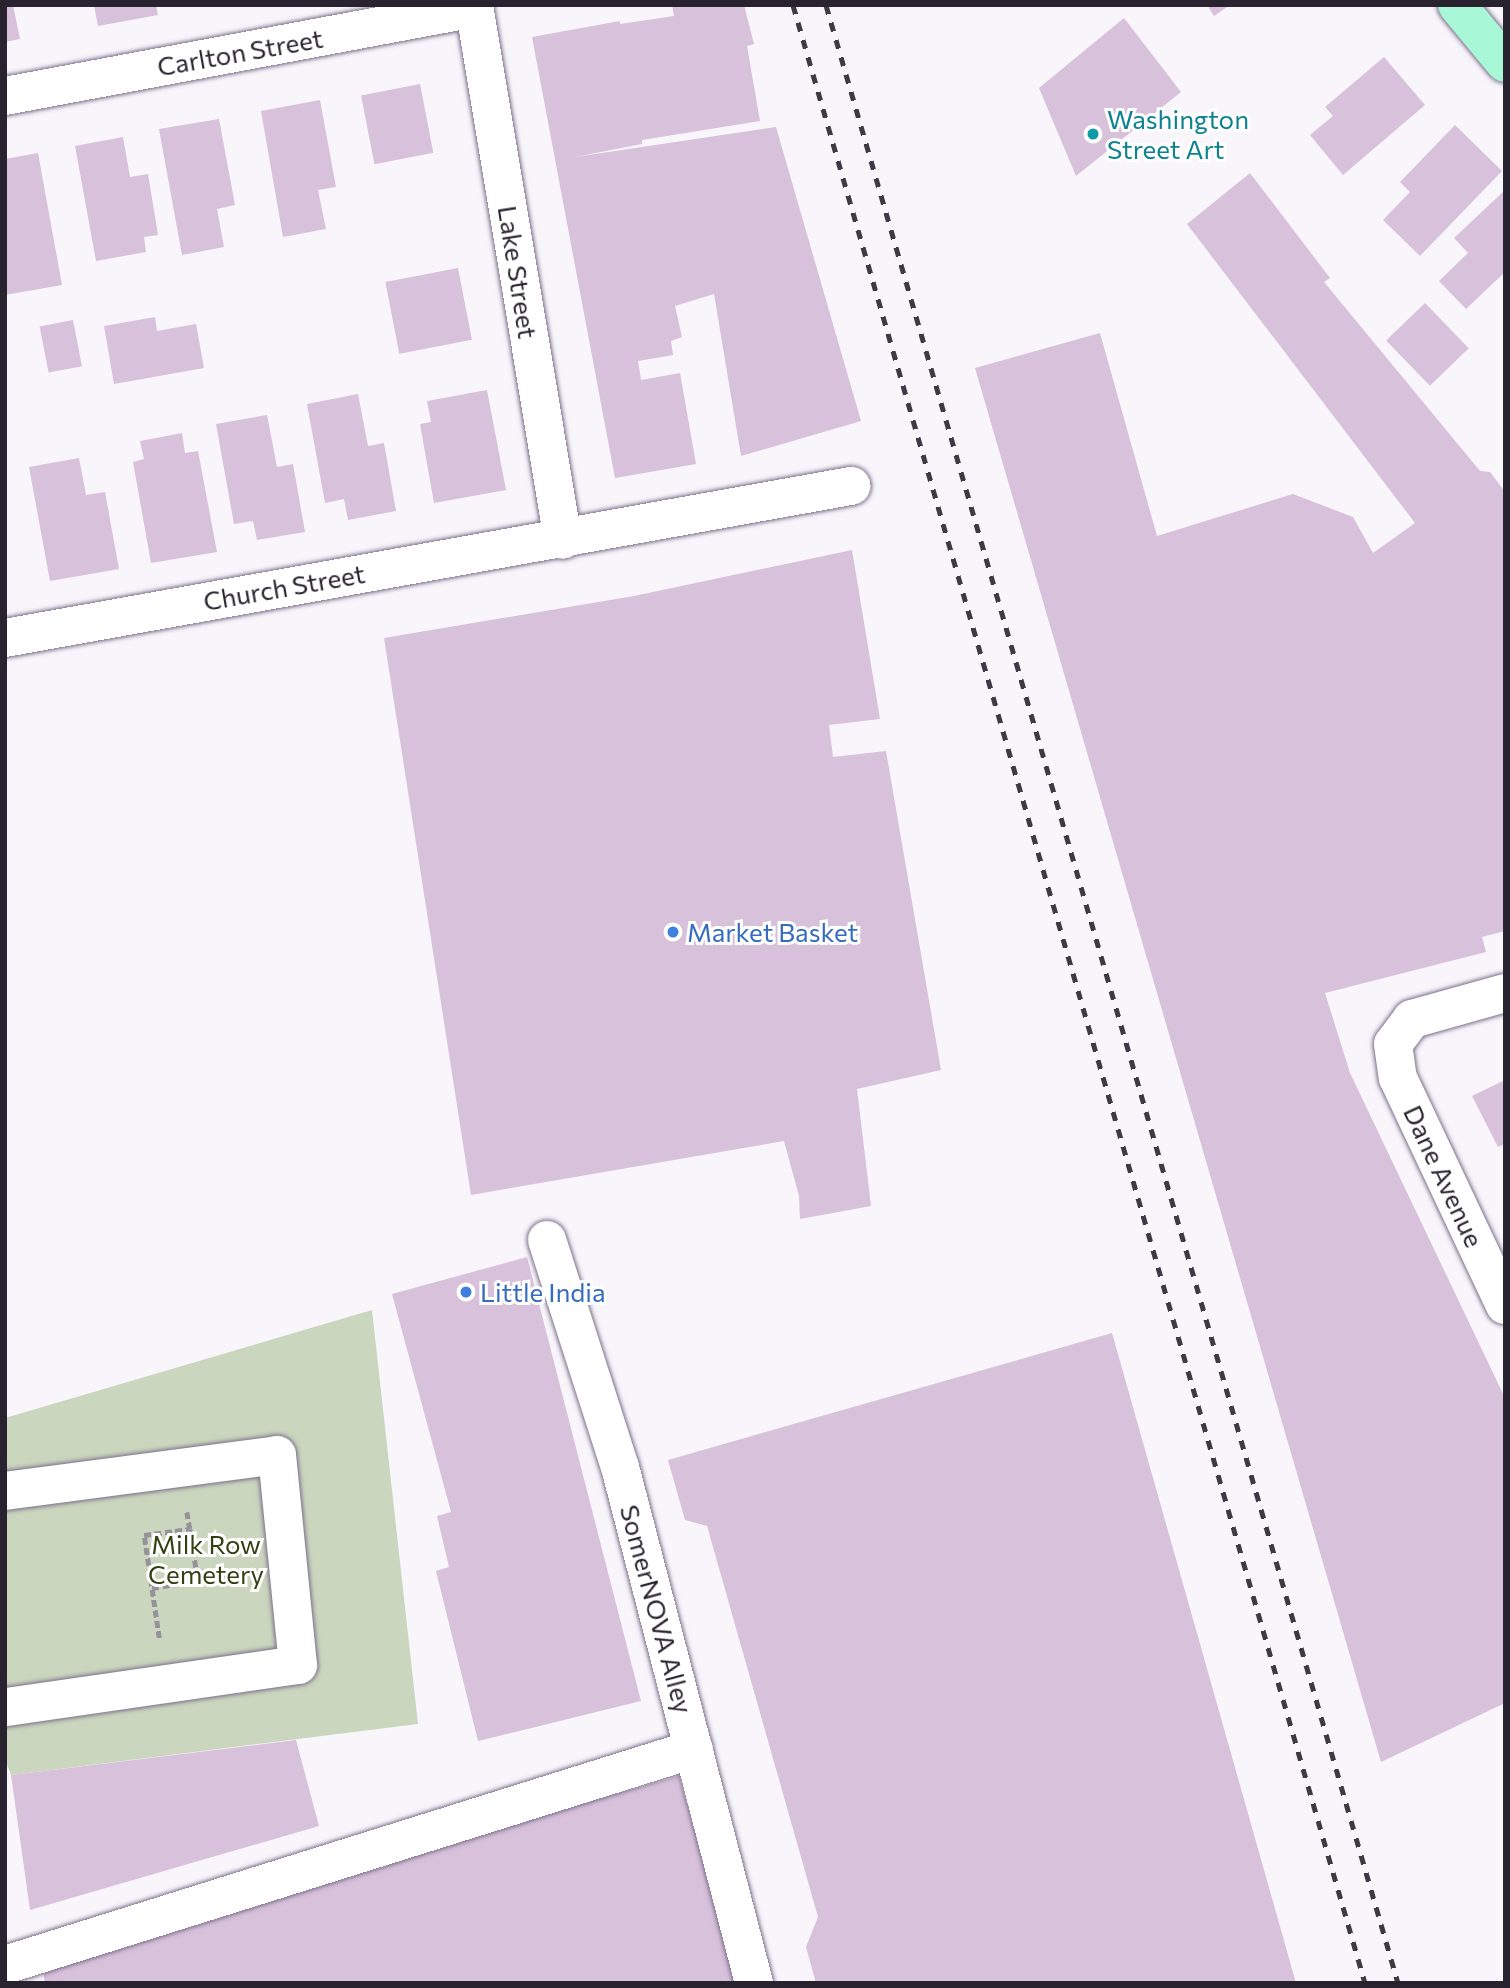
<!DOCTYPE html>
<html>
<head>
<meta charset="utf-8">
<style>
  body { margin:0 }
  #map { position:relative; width:1510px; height:1988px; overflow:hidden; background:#f8f5fb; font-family:Commissioner,sans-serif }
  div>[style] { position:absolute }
  .green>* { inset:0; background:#cbd6be }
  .building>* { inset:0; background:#d8c1db; transform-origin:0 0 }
  .path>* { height:4.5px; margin-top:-2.25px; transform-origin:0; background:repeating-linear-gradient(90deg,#96929a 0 7px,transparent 0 10.5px) }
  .roads { filter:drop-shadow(0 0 2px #7d718c) drop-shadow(0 0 2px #7d718c) }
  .minor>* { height:38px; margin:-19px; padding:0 19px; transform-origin:19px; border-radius:19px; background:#fff }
  .major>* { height:38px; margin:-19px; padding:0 19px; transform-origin:19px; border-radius:19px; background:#a8f7d6 }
  .rail>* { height:5px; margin-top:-2.5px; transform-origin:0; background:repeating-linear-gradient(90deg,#3e3944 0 9px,transparent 0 18px) }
  .dots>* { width:19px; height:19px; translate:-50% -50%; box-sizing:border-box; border:4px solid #fff; border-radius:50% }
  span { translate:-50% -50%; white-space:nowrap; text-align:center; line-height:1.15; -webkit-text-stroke:6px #fff; paint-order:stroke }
  .street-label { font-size:26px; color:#28232e }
  .culture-label { font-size:26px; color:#0d838f }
  .left { translate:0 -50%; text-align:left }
  .shop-label { font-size:26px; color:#366cbe }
  .park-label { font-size:26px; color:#304212 }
  .frame { position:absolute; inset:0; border:7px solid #28232e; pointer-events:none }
</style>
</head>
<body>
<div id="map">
  <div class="green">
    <i style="clip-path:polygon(372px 1310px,418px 1724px,11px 1775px,5px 1759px,5px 1418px)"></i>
  </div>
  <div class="building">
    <i style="clip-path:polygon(5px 5px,13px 5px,20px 39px,5px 42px)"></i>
    <i style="clip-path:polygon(94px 5px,156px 5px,158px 15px,98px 26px)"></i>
    <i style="clip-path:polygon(672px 5px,744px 5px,754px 44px,747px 46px,760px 121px,642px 140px,642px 144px,575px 157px,776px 127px,861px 421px,741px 456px,714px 294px,675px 306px,682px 337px,671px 341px,673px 355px,638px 361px,641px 380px,680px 373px,696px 464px,615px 478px,532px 37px,620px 21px,620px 24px,674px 16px)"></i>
    <i style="clip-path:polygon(1207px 5px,1230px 5px,1214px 16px)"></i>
    <i style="clip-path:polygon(1124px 18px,1181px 92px,1076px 176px,1039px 88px)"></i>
    <i style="clip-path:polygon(1384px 57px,1425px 105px,1343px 175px,1310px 135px,1333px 116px,1325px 107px)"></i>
    <i style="left:420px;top:84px;width:70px;height:60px;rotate:79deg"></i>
    <i style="clip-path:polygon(320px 100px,336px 187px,318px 190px,326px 229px,283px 237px,261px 111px)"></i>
    <i style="clip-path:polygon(219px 119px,235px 205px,217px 209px,224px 247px,182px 255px,159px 129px)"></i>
    <i style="clip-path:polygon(1455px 125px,1502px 171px,1420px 256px,1383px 220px,1410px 192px,1400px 182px)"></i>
    <i style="clip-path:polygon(123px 137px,130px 177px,148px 174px,158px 235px,144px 237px,146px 252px,96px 261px,75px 146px)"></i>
    <i style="clip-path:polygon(38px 153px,62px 285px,5px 295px,5px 159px)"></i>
    <i style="clip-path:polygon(1250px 173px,1330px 278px,1324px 282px,1480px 471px,1490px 472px,1505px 492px,1505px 931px,1482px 937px,1486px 952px,1325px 993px,1350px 1073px,1505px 1398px,1505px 1703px,1381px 1762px,975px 368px,1100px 333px,1157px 536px,1293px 494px,1353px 517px,1373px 553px,1415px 523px,1187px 224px)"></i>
    <i style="clip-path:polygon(1505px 190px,1505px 272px,1466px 309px,1439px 281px,1468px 253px,1454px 238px)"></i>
    <i style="left:458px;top:268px;width:73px;height:74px;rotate:79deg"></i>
    <i style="left:1425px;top:303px;width:63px;height:54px;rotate:46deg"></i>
    <i style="clip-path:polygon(155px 317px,157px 331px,196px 324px,204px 368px,114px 384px,104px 326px)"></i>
    <i style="left:73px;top:320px;width:47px;height:34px;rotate:79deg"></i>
    <i style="clip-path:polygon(487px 390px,506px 490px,434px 503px,420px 424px,431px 422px,427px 401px)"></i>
    <i style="clip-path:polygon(358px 394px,368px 446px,384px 443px,396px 511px,348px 520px,344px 499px,325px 503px,307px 404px)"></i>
    <i style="clip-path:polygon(267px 415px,277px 467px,293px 464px,305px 532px,257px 540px,253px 521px,234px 524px,216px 424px)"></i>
    <i style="clip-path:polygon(182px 433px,185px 453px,198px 451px,217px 552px,151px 563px,133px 462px,144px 459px,140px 441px)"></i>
    <i style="clip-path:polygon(79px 458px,86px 495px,105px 492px,119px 569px,50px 581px,29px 467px)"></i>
    <i style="clip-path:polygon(852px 550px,880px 719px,829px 725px,833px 757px,886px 751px,941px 1070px,857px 1089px,871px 1206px,800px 1219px,799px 1196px,784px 1141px,471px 1195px,384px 638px,634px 596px)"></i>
    <i style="clip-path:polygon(1505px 1080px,1505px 1144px,1498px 1147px,1472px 1096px)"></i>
    <i style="clip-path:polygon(527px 1257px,641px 1701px,478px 1741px,436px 1571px,449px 1567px,437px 1516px,451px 1512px,392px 1294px)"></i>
    <i style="clip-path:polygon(1112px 1333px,1296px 1983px,816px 1983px,806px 1947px,818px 1917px,707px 1526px,685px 1520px,668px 1460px)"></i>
    <i style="clip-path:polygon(296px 1740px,319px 1826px,30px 1910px,11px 1775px)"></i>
    <i style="clip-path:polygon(679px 1776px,738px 1983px,45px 1983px,41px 1959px)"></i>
  </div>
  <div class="path">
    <i style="left:187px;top:1512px;width:17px;rotate:80deg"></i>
    <i style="left:152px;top:1588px;width:47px;rotate:-9.9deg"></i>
    <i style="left:159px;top:1638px;width:104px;rotate:-98.3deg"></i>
    <i style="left:144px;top:1535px;width:46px;rotate:-7.4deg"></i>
    <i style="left:190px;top:1529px;width:52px;rotate:81.1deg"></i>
    <i style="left:198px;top:1580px;width:44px;rotate:-6.5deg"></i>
  </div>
  <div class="roads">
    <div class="minor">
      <i style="left:474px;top:5px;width:542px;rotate:80.56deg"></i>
      <i style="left:5px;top:96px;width:477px;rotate:-10.6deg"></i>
      <i style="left:5px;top:638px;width:860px;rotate:-10.19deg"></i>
      <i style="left:1505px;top:993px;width:97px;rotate:164.4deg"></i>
      <i style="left:1412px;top:1019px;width:31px;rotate:127deg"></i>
      <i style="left:1393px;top:1044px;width:34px;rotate:82deg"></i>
      <i style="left:1398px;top:1078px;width:251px;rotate:64.8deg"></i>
      <i style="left:547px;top:1240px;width:238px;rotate:72.2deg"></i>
      <i style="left:620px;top:1467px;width:533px;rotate:75.44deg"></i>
      <i style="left:5px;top:1491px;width:274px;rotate:-7.5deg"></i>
      <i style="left:277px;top:1455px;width:211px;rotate:84.3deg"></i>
      <i style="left:298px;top:1665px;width:296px;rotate:171.8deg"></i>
      <i style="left:5px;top:1965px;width:722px;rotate:-17.41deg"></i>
    </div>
    <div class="major">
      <i style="left:1457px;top:5px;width:75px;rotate:50.4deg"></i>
    </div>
  </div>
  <div class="rail">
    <i style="left:793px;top:5px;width:2059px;rotate:73.87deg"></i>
    <i style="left:826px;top:5px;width:2059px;rotate:73.87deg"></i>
  </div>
  <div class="dots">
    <i style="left:1093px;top:134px;background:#0f9aa8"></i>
    <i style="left:673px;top:932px;background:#3f7fe0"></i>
    <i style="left:466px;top:1292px;background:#3f7fe0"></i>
  </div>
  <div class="street-label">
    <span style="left:240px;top:52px;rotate:-10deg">Carlton Street</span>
    <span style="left:518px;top:272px;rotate:81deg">Lake Street</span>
    <span style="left:284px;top:587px;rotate:-10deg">Church Street</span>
    <span style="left:1444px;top:1176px;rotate:65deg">Dane Avenue</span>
    <span style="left:657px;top:1609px;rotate:75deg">SomerNOVA Alley</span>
  </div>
  <div class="culture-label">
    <span class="left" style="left:1107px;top:134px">Washington<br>Street Art</span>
  </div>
  <div class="shop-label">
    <span class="left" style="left:687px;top:932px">Market Basket</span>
    <span class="left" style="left:480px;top:1292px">Little India</span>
  </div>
  <div class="park-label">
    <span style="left:206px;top:1559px">Milk Row<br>Cemetery</span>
  </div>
  <div class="frame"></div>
</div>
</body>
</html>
